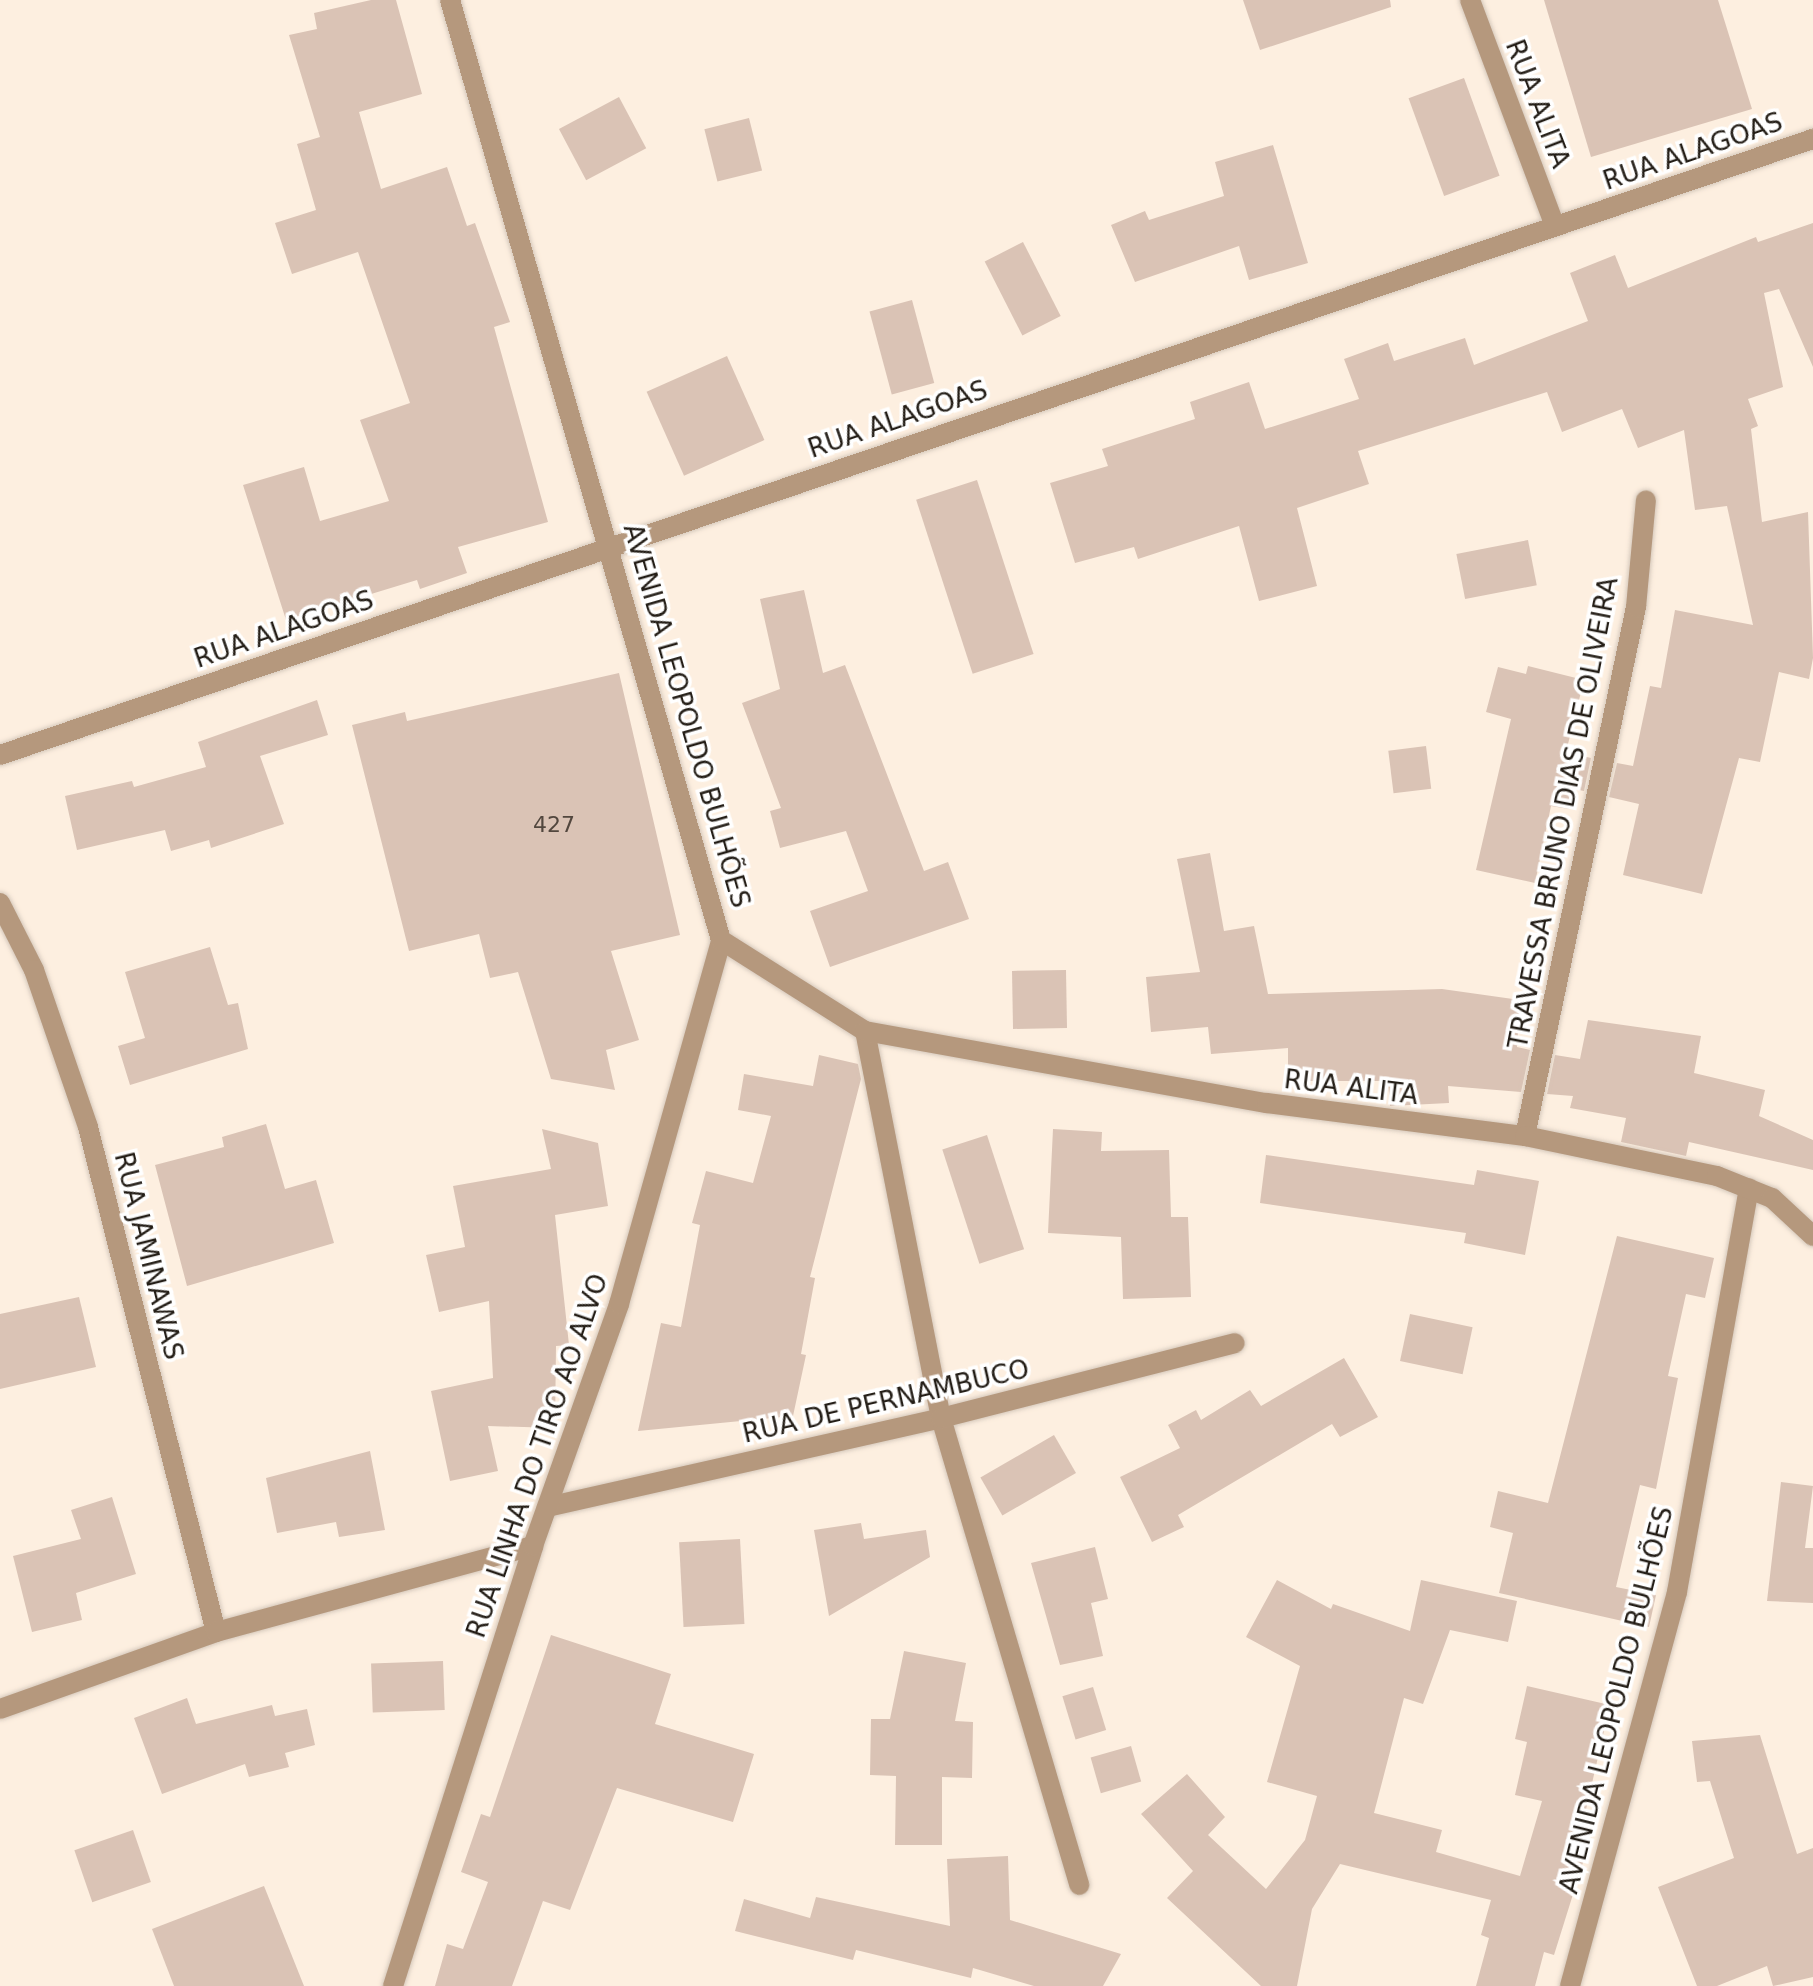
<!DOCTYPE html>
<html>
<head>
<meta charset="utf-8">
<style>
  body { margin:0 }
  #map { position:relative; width:1813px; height:1986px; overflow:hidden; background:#fdefe0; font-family:"DejaVu Sans",sans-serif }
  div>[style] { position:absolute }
  .building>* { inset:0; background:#dac3b5; transform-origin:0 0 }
  .roads { filter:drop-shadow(0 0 2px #d6c9bc) drop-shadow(0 0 2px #d6c9bc) }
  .minor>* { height:20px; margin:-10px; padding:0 10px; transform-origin:10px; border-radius:10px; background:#b5987d }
  .tertiary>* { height:20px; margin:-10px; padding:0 10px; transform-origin:10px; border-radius:10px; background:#b5987d }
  span { translate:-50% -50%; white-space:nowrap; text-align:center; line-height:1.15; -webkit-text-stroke:7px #fff; paint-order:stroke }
  .number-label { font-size:22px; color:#52473e }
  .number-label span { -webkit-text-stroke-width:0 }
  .street-label { font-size:26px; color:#241e17 }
</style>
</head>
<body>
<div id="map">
  <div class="building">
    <i style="clip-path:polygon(371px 0,396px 0,422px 94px,359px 112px,381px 189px,447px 167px,467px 226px,475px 223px,510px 322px,494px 327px,548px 522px,458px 547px,467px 573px,420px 589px,417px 580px,286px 620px,243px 485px,304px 467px,320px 521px,389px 501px,360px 420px,410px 403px,358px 252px,292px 274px,275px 223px,316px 210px,297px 144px,320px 137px,289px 35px,317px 29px,314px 13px)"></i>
    <i style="clip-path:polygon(1243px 0,1390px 0,1391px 7px,1260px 50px)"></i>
    <i style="clip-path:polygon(1544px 0,1718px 0,1752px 109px,1591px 157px)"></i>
    <i style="left:1464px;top:78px;width:104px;height:59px;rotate:70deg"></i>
    <i style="left:619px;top:97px;width:58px;height:68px;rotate:62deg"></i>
    <i style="left:749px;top:118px;width:54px;height:46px;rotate:76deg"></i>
    <i style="clip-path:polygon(1273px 145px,1308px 263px,1249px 280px,1239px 246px,1135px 282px,1111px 225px,1145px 211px,1149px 220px,1224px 196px,1215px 162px)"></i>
    <i style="clip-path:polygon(1813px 223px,1813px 367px,1779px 289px,1764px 293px,1783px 387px,1748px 399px,1758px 426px,1751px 429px,1762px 522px,1808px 512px,1813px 658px,1809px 679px,1779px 672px,1760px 762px,1739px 758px,1702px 894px,1623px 875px,1639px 804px,1609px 797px,1617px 763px,1633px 766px,1650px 686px,1661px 688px,1675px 610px,1753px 625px,1727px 506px,1695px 510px,1684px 430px,1638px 448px,1622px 409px,1562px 432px,1547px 392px,1358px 451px,1369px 484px,1297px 508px,1317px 586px,1259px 601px,1239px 526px,1138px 559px,1134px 547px,1075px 563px,1050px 483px,1108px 466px,1102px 449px,1195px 419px,1190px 402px,1249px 382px,1265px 429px,1359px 399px,1344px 359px,1388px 343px,1394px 361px,1465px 338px,1474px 365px,1588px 321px,1570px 273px,1615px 255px,1628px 288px,1756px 237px,1758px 242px)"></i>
    <i style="left:1023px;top:242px;width:83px;height:43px;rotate:63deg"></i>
    <i style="left:912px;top:300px;width:86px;height:44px;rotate:75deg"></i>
    <i style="left:727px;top:356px;width:92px;height:88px;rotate:66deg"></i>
    <i style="left:977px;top:480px;width:183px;height:64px;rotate:72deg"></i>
    <i style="left:1528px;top:540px;width:46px;height:73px;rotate:79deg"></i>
    <i style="clip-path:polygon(804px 590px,823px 673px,845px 665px,924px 871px,948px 862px,969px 919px,830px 967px,810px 911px,868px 891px,846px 831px,780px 848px,770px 811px,781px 808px,742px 703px,780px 689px,760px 599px)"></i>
    <i style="clip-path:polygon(1528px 666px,1584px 680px,1566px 752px,1591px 758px,1584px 791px,1573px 789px,1569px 809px,1551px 806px,1535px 883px,1476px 870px,1511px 719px,1486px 712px,1498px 667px,1526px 674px)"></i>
    <i style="clip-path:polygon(619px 673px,680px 935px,611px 951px,639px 1040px,606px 1050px,615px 1090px,551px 1079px,518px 972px,490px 978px,479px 934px,409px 951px,352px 725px,405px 712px,407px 721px)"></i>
    <i style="clip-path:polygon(317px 700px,328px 735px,260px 756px,284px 824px,211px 848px,209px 840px,171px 851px,165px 830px,77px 850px,65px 796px,132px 781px,134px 787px,206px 767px,198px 742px)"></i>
    <i style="left:1426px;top:746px;width:43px;height:38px;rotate:83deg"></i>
    <i style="clip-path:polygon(1210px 853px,1224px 931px,1254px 926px,1268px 994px,1442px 989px,1520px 1000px,1517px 1047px,1530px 1050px,1521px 1092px,1448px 1086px,1449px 1103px,1390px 1106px,1388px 1081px,1288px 1081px,1288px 1048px,1211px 1054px,1208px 1027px,1151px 1032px,1146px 977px,1200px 972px,1177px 859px)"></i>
    <i style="clip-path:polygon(210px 947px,228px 1005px,238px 1003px,248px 1049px,130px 1085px,118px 1046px,145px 1038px,125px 972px)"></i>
    <i style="left:1066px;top:970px;width:58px;height:54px;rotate:89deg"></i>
    <i style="clip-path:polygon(1588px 1020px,1701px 1036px,1694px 1073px,1765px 1090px,1759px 1116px,1813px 1140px,1813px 1170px,1689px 1142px,1686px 1156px,1621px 1142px,1626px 1118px,1570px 1108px,1573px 1096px,1547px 1094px,1555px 1055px,1580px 1059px)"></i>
    <i style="clip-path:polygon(819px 1055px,858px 1064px,861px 1079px,810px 1277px,815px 1278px,801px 1354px,806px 1355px,793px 1416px,638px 1431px,661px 1323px,681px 1327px,700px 1225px,692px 1223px,706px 1171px,753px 1183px,771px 1116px,738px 1110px,744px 1074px,813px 1086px)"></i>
    <i style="clip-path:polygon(266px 1124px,285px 1189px,316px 1180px,334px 1243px,187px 1286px,155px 1165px,224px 1147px,222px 1137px)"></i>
    <i style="clip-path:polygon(542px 1129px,598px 1143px,608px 1206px,555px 1215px,569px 1345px,556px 1346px,555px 1428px,488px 1426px,498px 1471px,450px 1481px,431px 1391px,493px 1378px,489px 1301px,439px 1312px,426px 1255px,465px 1247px,453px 1186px,551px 1169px)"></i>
    <i style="clip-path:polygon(1053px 1129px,1102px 1132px,1101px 1151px,1169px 1150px,1171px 1217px,1188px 1217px,1191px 1297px,1123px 1299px,1121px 1237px,1048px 1233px)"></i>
    <i style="left:987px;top:1135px;width:120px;height:47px;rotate:72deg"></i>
    <i style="clip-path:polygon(1266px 1155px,1474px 1185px,1477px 1170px,1539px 1181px,1525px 1255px,1464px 1243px,1466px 1233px,1260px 1203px)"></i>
    <i style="clip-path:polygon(1617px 1236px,1714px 1258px,1705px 1298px,1686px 1294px,1668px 1376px,1678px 1378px,1656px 1489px,1640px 1485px,1616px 1587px,1656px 1595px,1649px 1627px,1499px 1593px,1513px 1533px,1490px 1527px,1498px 1491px,1548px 1503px)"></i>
    <i style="clip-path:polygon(79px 1297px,96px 1367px,0 1389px,0 1314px)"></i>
    <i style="left:1410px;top:1314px;width:64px;height:48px;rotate:12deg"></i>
    <i style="clip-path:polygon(1344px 1358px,1378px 1417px,1340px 1437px,1332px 1424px,1178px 1515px,1184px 1527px,1152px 1542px,1120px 1477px,1180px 1448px,1168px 1425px,1196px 1410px,1201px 1420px,1250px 1390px,1261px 1406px)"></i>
    <i style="left:1054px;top:1435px;width:44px;height:85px;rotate:60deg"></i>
    <i style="clip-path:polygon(370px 1451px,385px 1530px,339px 1537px,336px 1522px,277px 1533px,266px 1478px)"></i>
    <i style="clip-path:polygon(1781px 1482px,1813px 1486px,1805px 1548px,1813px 1548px,1813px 1603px,1767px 1601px)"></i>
    <i style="clip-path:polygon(112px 1497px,136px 1574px,76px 1593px,82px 1620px,32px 1632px,13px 1556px,81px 1539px,71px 1510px)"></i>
    <i style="clip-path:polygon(861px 1523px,864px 1539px,926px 1530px,930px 1557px,829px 1616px,814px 1530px)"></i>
    <i style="left:740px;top:1539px;width:85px;height:61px;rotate:87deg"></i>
    <i style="clip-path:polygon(1095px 1547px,1108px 1599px,1091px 1603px,1103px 1656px,1060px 1665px,1031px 1563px)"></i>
    <i style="clip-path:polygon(1277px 1580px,1331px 1609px,1333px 1604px,1410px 1631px,1421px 1580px,1517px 1601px,1508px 1642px,1450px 1630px,1423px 1704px,1404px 1698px,1374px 1813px,1442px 1830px,1436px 1852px,1520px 1876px,1542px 1801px,1515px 1795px,1527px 1742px,1515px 1739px,1527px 1686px,1610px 1705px,1576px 1853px,1585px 1856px,1554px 1955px,1544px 1952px,1535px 1986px,1476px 1986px,1489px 1938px,1481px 1935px,1491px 1900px,1340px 1864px,1312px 1909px,1297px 1986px,1261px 1986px,1167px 1898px,1193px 1871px,1141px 1814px,1187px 1774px,1225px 1817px,1208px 1835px,1266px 1889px,1305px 1840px,1317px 1796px,1267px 1782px,1300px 1666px,1246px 1637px)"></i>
    <i style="clip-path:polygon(551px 1635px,671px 1674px,655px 1724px,754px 1754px,733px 1822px,617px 1788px,570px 1910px,543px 1901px,512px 1986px,435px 1986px,447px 1944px,463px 1949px,488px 1882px,461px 1872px,481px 1814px,490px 1817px)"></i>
    <i style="clip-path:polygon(904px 1651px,966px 1663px,955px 1721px,973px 1722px,972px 1778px,942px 1777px,942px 1845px,895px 1845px,896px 1776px,870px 1775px,871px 1719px,890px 1719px)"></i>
    <i style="left:443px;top:1661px;width:49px;height:72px;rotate:88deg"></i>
    <i style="left:1093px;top:1687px;width:45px;height:32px;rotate:73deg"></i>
    <i style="clip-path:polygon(187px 1698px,196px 1724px,272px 1705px,275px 1716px,307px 1709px,315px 1745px,285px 1753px,289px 1767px,249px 1777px,245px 1764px,162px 1794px,134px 1718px)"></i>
    <i style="clip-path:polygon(1760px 1735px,1797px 1854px,1813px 1848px,1813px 1977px,1773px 1986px,1767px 1966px,1717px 1986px,1697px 1986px,1658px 1887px,1734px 1858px,1710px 1781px,1697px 1782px,1692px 1741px)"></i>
    <i style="left:1131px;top:1746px;width:37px;height:42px;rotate:74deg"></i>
    <i style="left:133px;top:1830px;width:55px;height:62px;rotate:71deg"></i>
    <i style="clip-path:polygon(1008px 1856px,1010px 1920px,1121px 1954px,1103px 1986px,1034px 1986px,973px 1968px,971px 1978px,856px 1950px,853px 1960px,735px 1931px,744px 1899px,810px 1918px,816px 1897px,950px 1926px,947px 1859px)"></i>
    <i style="clip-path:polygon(264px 1886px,304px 1986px,174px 1986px,152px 1929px)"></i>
  </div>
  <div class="roads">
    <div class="minor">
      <i style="left:1470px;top:0;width:241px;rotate:69.4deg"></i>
      <i style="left:0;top:755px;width:1915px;rotate:-18.77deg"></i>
      <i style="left:0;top:903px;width:75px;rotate:63.1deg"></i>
      <i style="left:34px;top:970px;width:166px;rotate:71deg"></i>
      <i style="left:88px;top:1127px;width:521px;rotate:75.78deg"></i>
      <i style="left:865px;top:1031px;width:394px;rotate:78.9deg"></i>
      <i style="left:941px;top:1418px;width:487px;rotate:73.5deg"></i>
      <i style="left:1525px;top:1136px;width:541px;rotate:-78.15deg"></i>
      <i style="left:1636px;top:607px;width:107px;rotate:-84.7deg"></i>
      <i style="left:547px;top:1507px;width:404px;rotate:-12.7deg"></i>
      <i style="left:941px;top:1418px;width:303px;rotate:-14.3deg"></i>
      <i style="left:0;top:1709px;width:229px;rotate:-19.6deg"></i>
      <i style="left:216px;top:1632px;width:328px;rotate:-15.2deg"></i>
      <i style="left:393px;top:1986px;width:462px;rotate:-72.3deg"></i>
      <i style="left:533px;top:1546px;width:257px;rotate:-70.4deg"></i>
      <i style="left:619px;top:1304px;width:378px;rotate:-74.3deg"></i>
      <i style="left:1570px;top:1986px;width:408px;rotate:-74.8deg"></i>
      <i style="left:1677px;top:1592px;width:410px;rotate:-79.9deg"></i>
    </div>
    <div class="tertiary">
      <i style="left:450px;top:0;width:978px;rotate:73.92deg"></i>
      <i style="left:721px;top:940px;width:170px;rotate:32.3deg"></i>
      <i style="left:865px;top:1031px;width:408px;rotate:10.2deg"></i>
      <i style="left:1267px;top:1103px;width:260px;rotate:7.3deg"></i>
      <i style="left:1525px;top:1136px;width:196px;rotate:11.8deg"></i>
      <i style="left:1717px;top:1176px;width:59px;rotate:21.8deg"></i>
      <i style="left:1772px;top:1198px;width:56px;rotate:42.8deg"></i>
    </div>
  </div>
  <div class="number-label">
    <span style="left:554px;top:825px">427</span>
  </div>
  <div class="street-label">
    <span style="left:1537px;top:104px;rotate:69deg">RUA ALITA</span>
    <span style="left:1693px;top:152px;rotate:-19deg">RUA ALAGOAS</span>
    <span style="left:898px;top:420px;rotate:-19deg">RUA ALAGOAS</span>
    <span style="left:284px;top:630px;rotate:-19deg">RUA ALAGOAS</span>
    <span style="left:686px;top:716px;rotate:74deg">AVENIDA LEOPOLDO BULHÕES</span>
    <span style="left:1564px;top:813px;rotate:-79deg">TRAVESSA BRUNO DIAS DE OLIVEIRA</span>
    <span style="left:1351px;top:1088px;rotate:7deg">RUA ALITA</span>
    <span style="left:148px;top:1256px;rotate:76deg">RUA JAMINAWAS</span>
    <span style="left:886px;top:1402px;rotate:-13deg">RUA DE PERNAMBUCO</span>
    <span style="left:538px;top:1456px;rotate:-71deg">RUA LINHA DO TIRO AO ALVO</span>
    <span style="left:1617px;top:1700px;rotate:-76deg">AVENIDA LEOPOLDO BULHÕES</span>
  </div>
</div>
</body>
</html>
